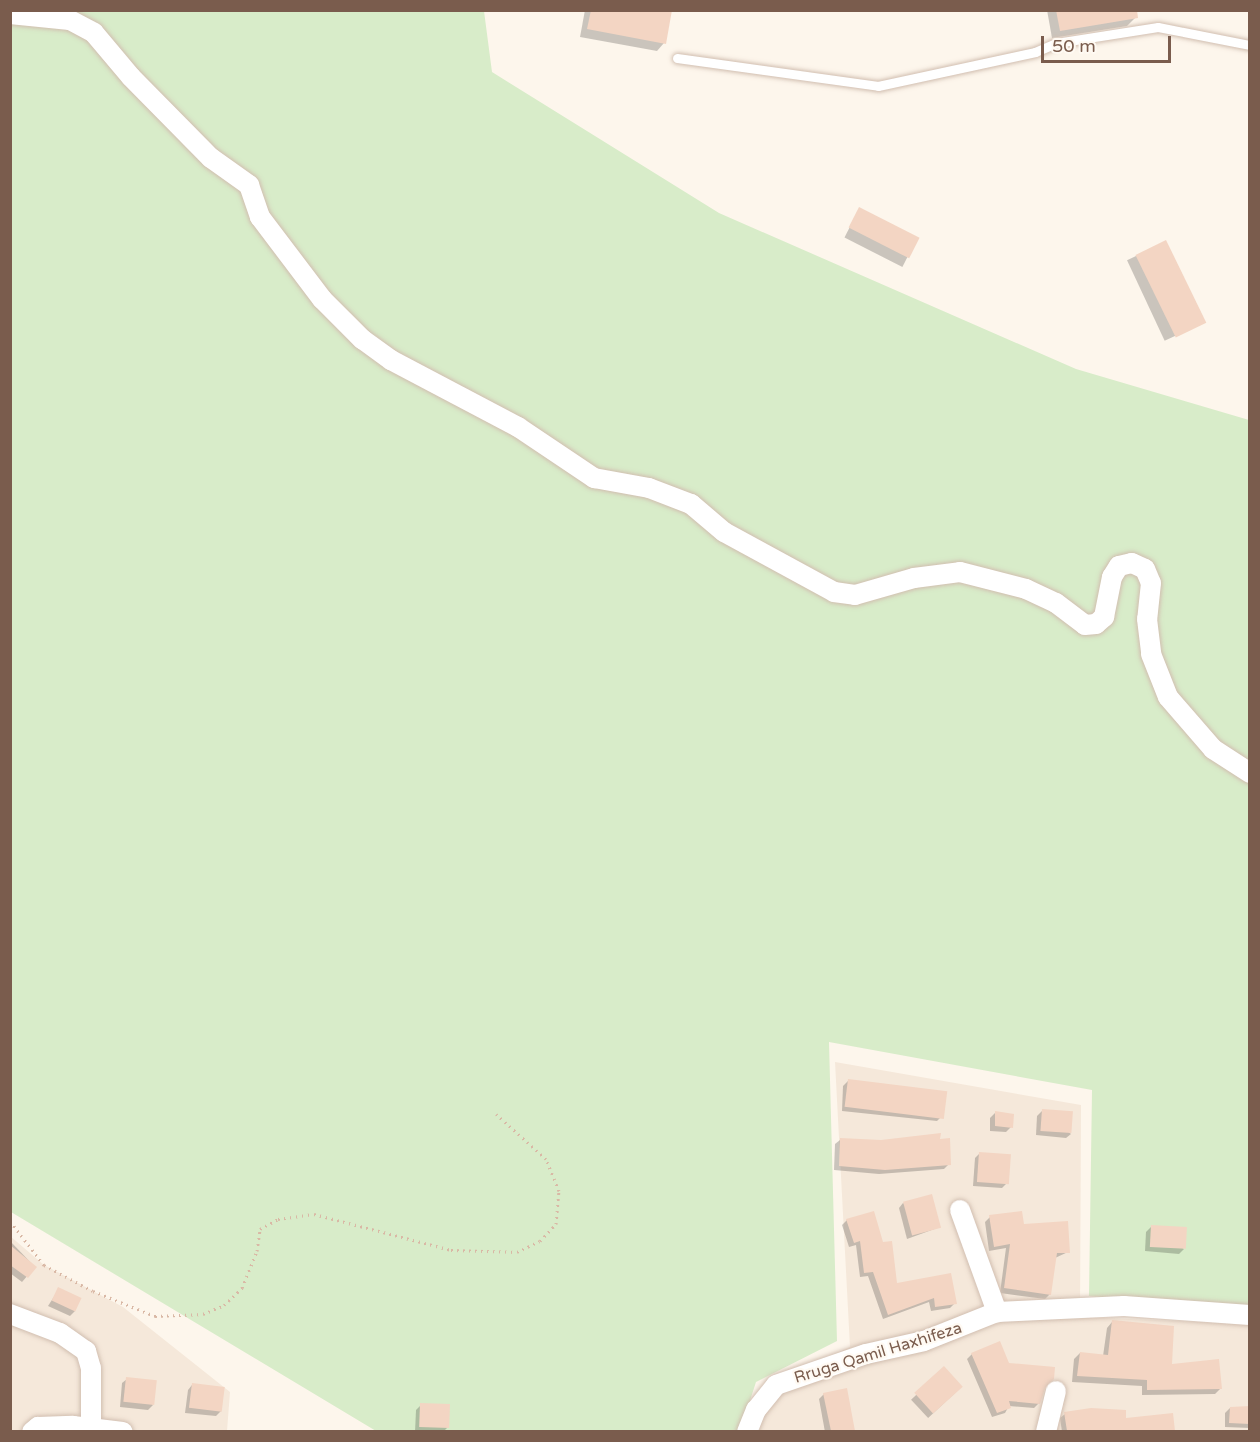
<!DOCTYPE html>
<html>
<head>
<meta charset="utf-8">
<style>
  body { margin:0 }
  #map { position:relative; width:1260px; height:1442px; overflow:hidden; background:#fdf6ec; font-family:"Varela Round",sans-serif }
  div>[style] { position:absolute }
  .residential>* { inset:0; background:#f5e8da }
  .green>* { inset:0; background:#d8ecc9 }
  .shadow>* { inset:0; background:#0003; transform-origin:0 0 }
  .building>* { inset:0; background:#f3d5c3; transform-origin:0 0 }
  .path>* { height:3px; margin-top:-1.5px; transform-origin:0; background:repeating-linear-gradient(90deg,#d9b8a5 0 1.5px,transparent 0 6px) }
  .roads { filter:drop-shadow(0 0 2px #d1beb0) drop-shadow(0 0 2px #d1beb0) }
  .lane>* { height:9px; margin:-4.5px; padding:0 4.5px; transform-origin:4.5px; border-radius:4.5px; background:#fff }
  .street>* { height:20px; margin:-10px; padding:0 10px; transform-origin:10px; border-radius:10px; background:#fff }
  span { translate:-50% -50%; white-space:nowrap; text-align:center; line-height:1.15; -webkit-text-stroke:4.5px #fffaf3; paint-order:stroke }
  .street-label { font-size:16px; color:#7a5c4d }
  .frame { position:absolute; inset:0; border:12px solid #7a5c4d; pointer-events:none }
  .scale { position:absolute; left:1041px; top:36px; width:130px; height:27px; box-sizing:border-box; border:3px solid #7a5c4d; border-top:0; padding-left:8px; font-size:18px; line-height:21px; white-space:nowrap; color:#7a5c4d; -webkit-text-stroke:4px #fffaf3; paint-order:stroke }
</style>
</head>
<body>
<div id="map">
  <div class="residential">
    <i style="clip-path:polygon(835px 1062px,1081px 1105px,1080px 1317px,1249px 1324px,1249px 1431px,760px 1432px,761px 1388px,850px 1347px)"></i>
    <i style="clip-path:polygon(10px 1236px,44px 1265px,123px 1307px,230px 1392px,227px 1431px,11px 1431px)"></i>
  </div>
  <div class="green">
    <i style="clip-path:polygon(10px 11px,484px 11px,492px 72px,719px 213px,1076px 369px,1249px 420px,1249px 1309px,1089px 1296px,1092px 1090px,829px 1042px,837px 1341px,756px 1382px,740px 1431px,376px 1431px,11px 1212px)"></i>
  </div>
  <div class="shadow">
    <i style="clip-path:polygon(585px 10px,666px 10px,664px 43px,657px 51px,580px 37px)"></i>
    <i style="clip-path:polygon(1047px 10px,1134px 10px,1135px 18px,1127px 26px,1052px 38px)"></i>
    <i style="left:859px;top:209px;width:65px;height:32px;rotate:27deg"></i>
    <i style="left:1166px;top:242px;width:89px;height:43px;rotate:65deg"></i>
    <i style="clip-path:polygon(848px 1081px,942px 1116px,937px 1121px,842px 1111px,843px 1086px)"></i>
    <i style="clip-path:polygon(1042px 1111px,1071px 1134px,1066px 1138px,1036px 1135px,1037px 1116px)"></i>
    <i style="clip-path:polygon(995px 1113px,1011px 1127px,1006px 1132px,990px 1131px,990px 1118px)"></i>
    <i style="clip-path:polygon(840px 1140px,939px 1140px,949px 1164px,944px 1169px,879px 1174px,834px 1170px,835px 1144px)"></i>
    <i style="clip-path:polygon(980px 1153px,1007px 1183px,1002px 1188px,973px 1186px,975px 1158px)"></i>
    <i style="clip-path:polygon(903px 1203px,940px 1227px,907px 1239px,899px 1208px)"></i>
    <i style="clip-path:polygon(990px 1217px,1023px 1226px,1068px 1252px,1055px 1258px,1050px 1294px,1045px 1299px,1000px 1293px,1006px 1248px,989px 1251px,985px 1222px)"></i>
    <i style="clip-path:polygon(847px 1220px,882px 1244px,896px 1284px,955px 1303px,950px 1308px,931px 1311px,929px 1302px,883px 1319px,868px 1276px,860px 1277px,856px 1245px,849px 1247px,842px 1225px)"></i>
    <i style="clip-path:polygon(1151px 1227px,1184px 1249px,1179px 1254px,1145px 1251px,1146px 1232px)"></i>
    <i style="clip-path:polygon(10px 1241px,35px 1267px,22px 1282px,10px 1273px)"></i>
    <i style="clip-path:polygon(59px 1289px,75px 1311px,70px 1316px,48px 1306px)"></i>
    <i style="clip-path:polygon(1112px 1322px,1170px 1366px,1221px 1388px,1215px 1394px,1142px 1395px,1142px 1386px,1072px 1382px,1074px 1359px,1080px 1353px,1103px 1356px,1107px 1328px)"></i>
    <i style="clip-path:polygon(972px 1354px,1008px 1364px,1043px 1388px,1039px 1403px,1034px 1408px,1009px 1406px,1005px 1413px,992px 1417px,967px 1359px)"></i>
    <i style="left:944px;top:1369px;width:25px;height:45px;rotate:47deg"></i>
    <i style="clip-path:polygon(127px 1379px,153px 1405px,148px 1410px,120px 1407px,122px 1383px)"></i>
    <i style="clip-path:polygon(192px 1385px,221px 1411px,216px 1416px,185px 1413px,188px 1390px)"></i>
    <i style="clip-path:polygon(824px 1394px,853px 1429px,855px 1432px,825px 1432px,819px 1399px)"></i>
    <i style="clip-path:polygon(421px 1405px,448px 1427px,443px 1432px,415px 1432px,416px 1410px)"></i>
    <i style="clip-path:polygon(1230px 1408px,1250px 1408px,1250px 1428px,1225px 1427px,1225px 1413px)"></i>
    <i style="clip-path:polygon(1065px 1414px,1125px 1419px,1171px 1414px,1173px 1432px,1062px 1432px,1060px 1418px)"></i>
  </div>
  <div class="building">
    <i style="clip-path:polygon(591px 10px,672px 10px,666px 44px,587px 29px)"></i>
    <i style="clip-path:polygon(1056px 10px,1137px 10px,1138px 18px,1060px 31px)"></i>
    <i style="left:859px;top:207px;width:68px;height:23px;rotate:27deg"></i>
    <i style="left:1166px;top:240px;width:92px;height:34px;rotate:64deg"></i>
    <i style="left:848px;top:1079px;width:100px;height:28px;rotate:7deg"></i>
    <i style="left:1042px;top:1109px;width:31px;height:22px;rotate:4deg"></i>
    <i style="clip-path:polygon(995px 1111px,1014px 1114px,1013px 1128px,995px 1126px)"></i>
    <i style="clip-path:polygon(941px 1133px,940px 1139px,950px 1138px,951px 1165px,885px 1170px,839px 1166px,840px 1138px,881px 1140px)"></i>
    <i style="left:979px;top:1152px;width:32px;height:30px;rotate:4deg"></i>
    <i style="left:932px;top:1194px;width:35px;height:30px;rotate:75deg"></i>
    <i style="clip-path:polygon(874px 1211px,883px 1242px,892px 1241px,897px 1283px,951px 1273px,957px 1304px,935px 1307px,934px 1298px,888px 1315px,873px 1272px,864px 1273px,860px 1241px,854px 1243px,846px 1219px)"></i>
    <i style="clip-path:polygon(1022px 1211px,1024px 1224px,1068px 1221px,1070px 1253px,1057px 1253px,1051px 1295px,1004px 1288px,1010px 1244px,994px 1247px,989px 1215px)"></i>
    <i style="left:1151px;top:1225px;width:36px;height:22px;rotate:3deg"></i>
    <i style="clip-path:polygon(10px 1245px,37px 1267px,28px 1278px,10px 1265px)"></i>
    <i style="left:58px;top:1287px;width:26px;height:15px;rotate:25deg"></i>
    <i style="clip-path:polygon(1112px 1320px,1174px 1326px,1172px 1364px,1219px 1359px,1222px 1389px,1147px 1390px,1147px 1380px,1077px 1376px,1080px 1352px,1108px 1355px)"></i>
    <i style="clip-path:polygon(1000px 1341px,1009px 1363px,1055px 1367px,1054px 1379px,1045px 1388px,1040px 1404px,1009px 1401px,1011px 1408px,997px 1413px,971px 1353px)"></i>
    <i style="left:944px;top:1366px;width:28px;height:40px;rotate:48deg"></i>
    <i style="left:126px;top:1377px;width:31px;height:25px;rotate:6deg"></i>
    <i style="left:192px;top:1383px;width:33px;height:25px;rotate:7deg"></i>
    <i style="clip-path:polygon(847px 1388px,855px 1431px,831px 1431px,823px 1393px)"></i>
    <i style="left:420px;top:1403px;width:30px;height:24px;rotate:2deg"></i>
    <i style="clip-path:polygon(1250px 1406px,1250px 1424px,1229px 1423px,1230px 1407px)"></i>
    <i style="clip-path:polygon(1091px 1408px,1126px 1410px,1126px 1418px,1173px 1413px,1175px 1431px,1067px 1431px,1064px 1412px)"></i>
  </div>
  <div class="path">
    <i style="left:10px;top:1221px;width:56px;rotate:52.3deg"></i>
    <i style="left:44px;top:1265px;width:55px;rotate:28deg"></i>
    <i style="left:93px;top:1291px;width:67px;rotate:22deg"></i>
    <i style="left:155px;top:1316px;width:48px;rotate:-2.4deg"></i>
    <i style="left:203px;top:1314px;width:23px;rotate:-23deg"></i>
    <i style="left:224px;top:1305px;width:25px;rotate:-43deg"></i>
    <i style="left:242px;top:1288px;width:40px;rotate:-68deg"></i>
    <i style="left:257px;top:1251px;width:22px;rotate:-82deg"></i>
    <i style="left:260px;top:1229px;width:21px;rotate:-29deg"></i>
    <i style="left:278px;top:1219px;width:36px;rotate:-8deg"></i>
    <i style="left:314px;top:1214px;width:142px;rotate:14.7deg"></i>
    <i style="left:451px;top:1250px;width:66px;rotate:1.7deg"></i>
    <i style="left:517px;top:1252px;width:25px;rotate:-26deg"></i>
    <i style="left:540px;top:1241px;width:23px;rotate:-47deg"></i>
    <i style="left:556px;top:1224px;width:33px;rotate:-85deg"></i>
    <i style="left:559px;top:1191px;width:35px;rotate:-112deg"></i>
    <i style="left:546px;top:1159px;width:67px;rotate:-138deg"></i>
  </div>
  <div class="roads">
    <div class="lane">
      <i style="left:677px;top:58px;width:203px;rotate:7.9deg"></i>
      <i style="left:878px;top:86px;width:161px;rotate:-12.2deg"></i>
      <i style="left:1035px;top:52px;width:23px;rotate:-23deg"></i>
      <i style="left:1056px;top:43px;width:103px;rotate:-8.9deg"></i>
      <i style="left:1158px;top:27px;width:94px;rotate:11.1deg"></i>
    </div>
    <div class="street">
      <i style="left:10px;top:14px;width:60px;rotate:5.7deg"></i>
      <i style="left:70px;top:20px;width:27px;rotate:28deg"></i>
      <i style="left:94px;top:33px;width:57px;rotate:49.9deg"></i>
      <i style="left:131px;top:77px;width:114px;rotate:45.4deg"></i>
      <i style="left:211px;top:158px;width:47px;rotate:35.4deg"></i>
      <i style="left:249px;top:185px;width:34px;rotate:71deg"></i>
      <i style="left:260px;top:217px;width:103px;rotate:52.9deg"></i>
      <i style="left:322px;top:299px;width:57px;rotate:45deg"></i>
      <i style="left:362px;top:339px;width:36px;rotate:36deg"></i>
      <i style="left:391px;top:360px;width:144px;rotate:27.8deg"></i>
      <i style="left:518px;top:427px;width:92px;rotate:33.9deg"></i>
      <i style="left:594px;top:478px;width:56px;rotate:10.3deg"></i>
      <i style="left:649px;top:488px;width:45px;rotate:20.9deg"></i>
      <i style="left:691px;top:504px;width:43px;rotate:40.3deg"></i>
      <i style="left:724px;top:532px;width:125px;rotate:28.6deg"></i>
      <i style="left:834px;top:592px;width:21px;rotate:8deg"></i>
      <i style="left:855px;top:595px;width:61px;rotate:-16.1deg"></i>
      <i style="left:914px;top:578px;width:46px;rotate:-7.4deg"></i>
      <i style="left:960px;top:572px;width:68px;rotate:14.4deg"></i>
      <i style="left:1026px;top:589px;width:33px;rotate:25deg"></i>
      <i style="left:1056px;top:603px;width:36px;rotate:37deg"></i>
      <i style="left:1085px;top:625px;width:11px;rotate:-5deg"></i>
      <i style="left:1096px;top:624px;width:11px;rotate:-41deg"></i>
      <i style="left:1104px;top:617px;width:41px;rotate:-78.7deg"></i>
      <i style="left:1112px;top:577px;width:13px;rotate:-58deg"></i>
      <i style="left:1119px;top:566px;width:13px;rotate:-13deg"></i>
      <i style="left:1132px;top:563px;width:14px;rotate:25deg"></i>
      <i style="left:1145px;top:569px;width:15px;rotate:67deg"></i>
      <i style="left:1151px;top:583px;width:36px;rotate:96deg"></i>
      <i style="left:1147px;top:619px;width:35px;rotate:83deg"></i>
      <i style="left:1151px;top:654px;width:46px;rotate:68.4deg"></i>
      <i style="left:1168px;top:697px;width:69px;rotate:49.1deg"></i>
      <i style="left:1213px;top:749px;width:44px;rotate:33deg"></i>
      <i style="left:960px;top:1210px;width:109px;rotate:70.1deg"></i>
      <i style="left:10px;top:1314px;width:53px;rotate:20.8deg"></i>
      <i style="left:60px;top:1333px;width:32px;rotate:35deg"></i>
      <i style="left:86px;top:1351px;width:18px;rotate:74deg"></i>
      <i style="left:91px;top:1368px;width:58px;rotate:90deg"></i>
      <i style="left:32px;top:1432px;width:8px;rotate:-40deg"></i>
      <i style="left:38px;top:1427px;width:35px;rotate:-2deg"></i>
      <i style="left:73px;top:1426px;width:50px;rotate:6.8deg"></i>
      <i style="left:747px;top:1432px;width:24px;rotate:-68deg"></i>
      <i style="left:756px;top:1410px;width:32px;rotate:-51deg"></i>
      <i style="left:776px;top:1385px;width:95px;rotate:-19deg"></i>
      <i style="left:866px;top:1354px;width:59px;rotate:-12.6deg"></i>
      <i style="left:924px;top:1341px;width:79px;rotate:-21.7deg"></i>
      <i style="left:997px;top:1312px;width:127px;rotate:-2.7deg"></i>
      <i style="left:1124px;top:1306px;width:126px;rotate:4.1deg"></i>
      <i style="left:1046px;top:1432px;width:42px;rotate:-76.3deg"></i>
    </div>
  </div>
  <div class="street-label">
    <span style="left:878px;top:1353px;rotate:-17deg">Rruga Qamil Haxhifeza</span>
  </div>
  <div class="frame"></div>
  <div class="scale">50 m</div>
</div>
</body>
</html>
